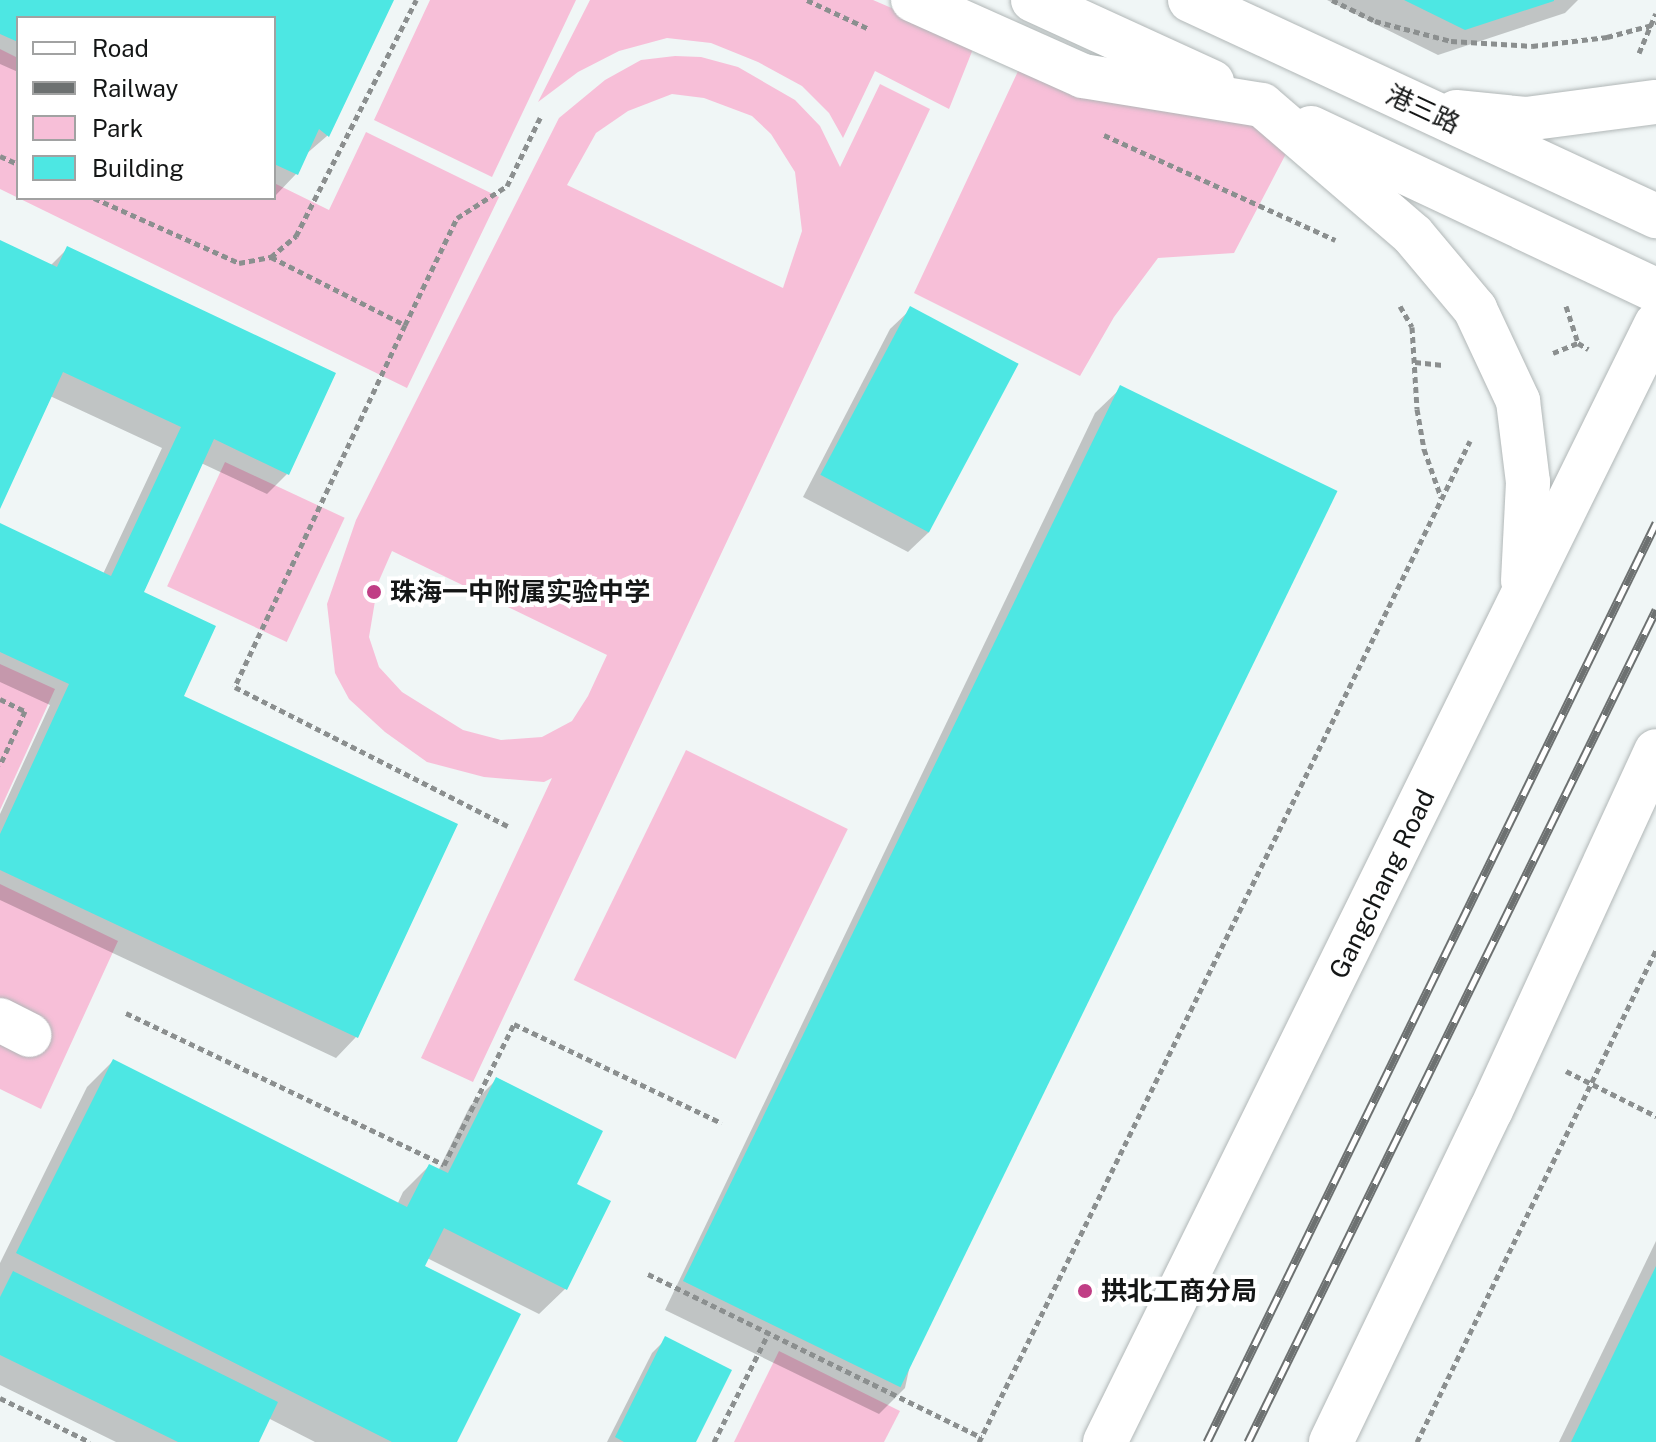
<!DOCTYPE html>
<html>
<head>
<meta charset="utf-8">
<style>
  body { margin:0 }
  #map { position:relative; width:1656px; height:1442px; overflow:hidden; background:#f0f6f6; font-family:"Public Sans","Noto Sans SC",sans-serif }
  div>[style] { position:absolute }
  .green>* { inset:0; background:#f7bfd8; transform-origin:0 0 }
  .shadow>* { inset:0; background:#0003 }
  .building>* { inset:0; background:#4de7e3; transform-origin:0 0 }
  .path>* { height:5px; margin-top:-2.5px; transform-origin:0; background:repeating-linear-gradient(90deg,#8b8f8f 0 6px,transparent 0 10px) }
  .roads { filter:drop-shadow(0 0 2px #b1b7b7) drop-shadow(0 0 2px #b1b7b7) }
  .minor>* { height:44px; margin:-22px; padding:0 22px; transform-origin:22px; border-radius:22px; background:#fff }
  .major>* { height:44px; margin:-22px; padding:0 22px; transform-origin:22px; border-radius:22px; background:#fff }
  .rail>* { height:9px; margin-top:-4.5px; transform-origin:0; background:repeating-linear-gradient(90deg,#fff 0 18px,#6d7171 0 36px); box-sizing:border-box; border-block:2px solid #6d7171 }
  .dots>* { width:22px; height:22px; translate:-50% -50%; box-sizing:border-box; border:4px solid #fff; border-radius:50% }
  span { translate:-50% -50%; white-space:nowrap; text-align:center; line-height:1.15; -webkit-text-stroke:8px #fff; paint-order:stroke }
  .street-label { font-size:26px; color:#141616 }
  .poi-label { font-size:26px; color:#141616; font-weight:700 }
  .left { translate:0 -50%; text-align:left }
  .legend { position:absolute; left:16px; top:16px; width:260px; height:184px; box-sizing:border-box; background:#fff; border:2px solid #a1a2a2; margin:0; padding:10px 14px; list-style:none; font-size:24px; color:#141616 }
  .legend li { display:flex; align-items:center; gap:16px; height:40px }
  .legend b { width:40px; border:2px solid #a1a2a2 }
</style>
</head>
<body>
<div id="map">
  <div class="green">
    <i style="clip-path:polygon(430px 0,576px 0,492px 177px,374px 120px)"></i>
    <i style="clip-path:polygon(590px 0,873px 0,975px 44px,949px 109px,875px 71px,843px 138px,829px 113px,802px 86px,758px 62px,711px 43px,667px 38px,619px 51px,578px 72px,538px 102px)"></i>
    <i style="clip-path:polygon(0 49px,18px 58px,18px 198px,274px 198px,274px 183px,329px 210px,366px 132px,499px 197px,407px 388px,0 189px)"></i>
    <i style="clip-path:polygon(evenodd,675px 56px,701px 57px,738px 67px,795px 100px,820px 126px,840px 167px,880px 84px,930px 109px,473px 1082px,421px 1058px,552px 778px,544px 782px,484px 777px,427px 762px,385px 732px,349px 699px,335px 673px,327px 604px,356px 520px,559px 118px,605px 80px,641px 60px,675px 56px,672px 94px,704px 98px,752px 116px,771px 134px,795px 172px,802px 231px,783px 288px,567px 185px,596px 133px,628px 111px,672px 94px,675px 56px,392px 551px,607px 655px,588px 696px,572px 721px,542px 737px,501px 740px,463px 730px,402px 692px,379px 667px,369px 637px,378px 583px,392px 551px)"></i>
    <i style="clip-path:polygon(1019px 69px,1256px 116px,1290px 146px,1234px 253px,1158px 258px,1114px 317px,1080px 376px,914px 293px)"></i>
    <i style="left:225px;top:462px;width:132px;height:137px;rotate:25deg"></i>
    <i style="clip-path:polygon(0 664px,55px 689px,0 810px)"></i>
    <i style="left:686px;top:750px;width:180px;height:256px;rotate:26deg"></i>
    <i style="clip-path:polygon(0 884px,118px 941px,41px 1109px,0 1089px)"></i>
    <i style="clip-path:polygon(779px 1351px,900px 1411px,884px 1442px,734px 1442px)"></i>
  </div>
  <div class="shadow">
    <i style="clip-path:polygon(0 0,392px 0,327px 136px,305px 155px,296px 174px,276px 195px,274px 18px,18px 18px,18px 72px,0 64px)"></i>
    <i style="clip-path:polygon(1327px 0,1578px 0,1565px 13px,1438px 55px)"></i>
    <i style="clip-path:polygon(0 242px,50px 266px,68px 248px,287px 474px,267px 494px,201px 463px,141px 592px,181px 697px,455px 825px,356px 1037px,336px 1058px,0 900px,0 814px,50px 705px,0 682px,0 525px,103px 574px,162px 448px,50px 396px,0 504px)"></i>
    <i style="clip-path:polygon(911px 309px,929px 532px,908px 552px,803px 497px,890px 329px)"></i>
    <i style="clip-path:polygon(1121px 388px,905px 1388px,879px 1414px,665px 1310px,1095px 413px)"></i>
    <i style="clip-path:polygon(113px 1061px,397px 1205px,403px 1192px,429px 1166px,438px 1171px,470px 1106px,496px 1080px,574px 1185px,565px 1289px,539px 1314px,427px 1258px,423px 1267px,455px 1442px,315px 1442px,268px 1418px,256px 1442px,116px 1442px,0 1385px,0 1263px,87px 1087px)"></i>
    <i style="clip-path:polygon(1656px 1241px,1656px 1442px,1559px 1442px)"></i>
    <i style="clip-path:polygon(666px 1339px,694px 1442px,607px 1442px,652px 1353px)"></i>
  </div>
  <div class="building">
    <i style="clip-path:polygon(0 0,394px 0,329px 137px,319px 129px,298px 175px,274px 164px,274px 18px,18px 18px,18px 42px,0 34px)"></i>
    <i style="clip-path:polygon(1404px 0,1554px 0,1554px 1px,1465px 30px)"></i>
    <i style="clip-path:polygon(0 240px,57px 267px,67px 246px,336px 373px,289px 475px,214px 439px,144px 592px,216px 626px,184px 696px,458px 824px,358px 1038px,0 870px,0 834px,69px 684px,0 652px,0 523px,111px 576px,181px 427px,63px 372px,0 509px)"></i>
    <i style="left:910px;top:306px;width:123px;height:191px;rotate:28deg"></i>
    <i style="left:1120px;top:385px;width:242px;height:997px;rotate:26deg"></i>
    <i style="clip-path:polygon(113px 1059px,407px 1207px,429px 1164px,448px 1173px,496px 1077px,603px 1131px,577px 1184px,611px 1201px,567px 1290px,444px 1228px,425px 1266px,521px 1314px,457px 1442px,392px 1442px,16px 1253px)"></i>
    <i style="clip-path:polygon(1656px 1266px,1656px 1442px,1571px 1442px)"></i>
    <i style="clip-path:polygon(13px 1271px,278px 1402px,259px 1442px,178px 1442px,0 1355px,0 1297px)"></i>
    <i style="clip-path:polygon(665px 1336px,732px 1370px,696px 1442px,624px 1442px,615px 1437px)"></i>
  </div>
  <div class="path">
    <i style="left:807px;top:0;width:68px;rotate:25.1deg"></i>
    <i style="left:1332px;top:0;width:48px;rotate:26deg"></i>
    <i style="left:1375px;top:21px;width:79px;rotate:14.7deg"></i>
    <i style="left:1451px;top:41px;width:81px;rotate:3.5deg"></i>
    <i style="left:1532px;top:46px;width:76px;rotate:-6.8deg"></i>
    <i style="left:1607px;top:37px;width:51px;rotate:-14.9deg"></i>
    <i style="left:1639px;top:53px;width:43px;rotate:-67deg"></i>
    <i style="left:1104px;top:135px;width:254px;rotate:24.4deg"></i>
    <i style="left:0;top:156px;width:20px;rotate:24deg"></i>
    <i style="left:94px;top:198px;width:159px;rotate:24.1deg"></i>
    <i style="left:239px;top:263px;width:33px;rotate:-11deg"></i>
    <i style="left:271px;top:257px;width:33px;rotate:-40deg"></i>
    <i style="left:296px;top:236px;width:265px;rotate:-63deg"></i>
    <i style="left:271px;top:257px;width:150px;rotate:26.9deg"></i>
    <i style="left:405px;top:325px;width:400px;rotate:115.2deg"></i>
    <i style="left:235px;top:687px;width:306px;rotate:27deg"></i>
    <i style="left:1400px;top:306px;width:24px;rotate:60deg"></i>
    <i style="left:1412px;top:327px;width:82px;rotate:86.5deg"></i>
    <i style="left:1417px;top:409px;width:41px;rotate:80.1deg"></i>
    <i style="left:1424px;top:449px;width:51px;rotate:70.5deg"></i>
    <i style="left:1566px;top:306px;width:39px;rotate:72deg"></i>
    <i style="left:1578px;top:343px;width:12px;rotate:31deg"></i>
    <i style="left:405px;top:325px;width:119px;rotate:-64.1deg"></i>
    <i style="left:457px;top:218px;width:59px;rotate:-32.6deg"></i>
    <i style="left:507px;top:186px;width:76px;rotate:-64.1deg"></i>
    <i style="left:1553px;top:353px;width:27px;rotate:-22deg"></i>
    <i style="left:1415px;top:362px;width:28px;rotate:6deg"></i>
    <i style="left:0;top:699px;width:28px;rotate:26deg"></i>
    <i style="left:25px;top:711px;width:60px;rotate:114.8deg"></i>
    <i style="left:126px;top:1013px;width:352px;rotate:25.5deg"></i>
    <i style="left:444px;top:1165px;width:157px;rotate:-63.6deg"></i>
    <i style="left:514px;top:1024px;width:230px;rotate:25.5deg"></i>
    <i style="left:1566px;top:1071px;width:101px;rotate:26.6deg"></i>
    <i style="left:648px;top:1274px;width:371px;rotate:26.1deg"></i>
    <i style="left:0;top:1398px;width:100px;rotate:26.1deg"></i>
    <i style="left:714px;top:1442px;width:121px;rotate:-63.4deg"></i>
    <i style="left:979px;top:1442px;width:1115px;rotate:-63.87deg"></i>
    <i style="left:1417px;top:1442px;width:547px;rotate:-64.09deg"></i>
  </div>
  <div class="roads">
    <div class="minor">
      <i style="left:0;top:1020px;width:33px;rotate:27deg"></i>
    </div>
    <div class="major">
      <i style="left:913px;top:0;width:186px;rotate:24.1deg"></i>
      <i style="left:1083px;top:76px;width:181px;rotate:9.2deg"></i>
      <i style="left:1262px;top:105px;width:199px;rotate:40.7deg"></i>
      <i style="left:1413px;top:235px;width:97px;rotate:50deg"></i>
      <i style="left:1475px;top:309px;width:102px;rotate:64.9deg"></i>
      <i style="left:1518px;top:401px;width:82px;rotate:83deg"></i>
      <i style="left:1528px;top:482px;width:99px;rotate:92.9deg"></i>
      <i style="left:1033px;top:0;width:197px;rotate:24.6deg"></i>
      <i style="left:1190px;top:0;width:514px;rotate:24.87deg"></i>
      <i style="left:1456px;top:112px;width:70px;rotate:5.7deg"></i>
      <i style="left:1526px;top:119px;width:131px;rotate:-7.5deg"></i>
      <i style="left:1311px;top:128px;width:381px;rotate:25.2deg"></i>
      <i style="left:1105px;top:1442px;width:1246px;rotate:-63.76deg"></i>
      <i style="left:1331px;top:1442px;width:369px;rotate:-64.3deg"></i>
      <i style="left:1491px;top:1110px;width:395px;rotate:-65.3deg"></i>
    </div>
  </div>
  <div class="rail">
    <i style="left:1207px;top:1442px;width:1023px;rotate:-63.96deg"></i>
    <i style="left:1248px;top:1442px;width:927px;rotate:-63.88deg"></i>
  </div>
  <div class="dots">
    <i style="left:374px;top:592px;background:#c03e85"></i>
    <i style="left:1085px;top:1291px;background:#c03e85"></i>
  </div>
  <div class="street-label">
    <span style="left:1423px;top:109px;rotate:25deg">港三路</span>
    <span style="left:1382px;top:884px;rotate:-64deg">Gangchang Road</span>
  </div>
  <div class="poi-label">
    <span class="left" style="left:390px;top:592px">珠海一中附属实验中学</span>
    <span class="left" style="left:1101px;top:1291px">拱北工商分局</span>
  </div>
  <ul class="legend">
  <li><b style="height:10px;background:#fff"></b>Road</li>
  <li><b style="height:10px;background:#6d7171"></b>Railway</li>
  <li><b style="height:22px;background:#f7bfd8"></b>Park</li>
  <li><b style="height:22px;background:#4de7e3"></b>Building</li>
  </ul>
</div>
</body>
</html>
